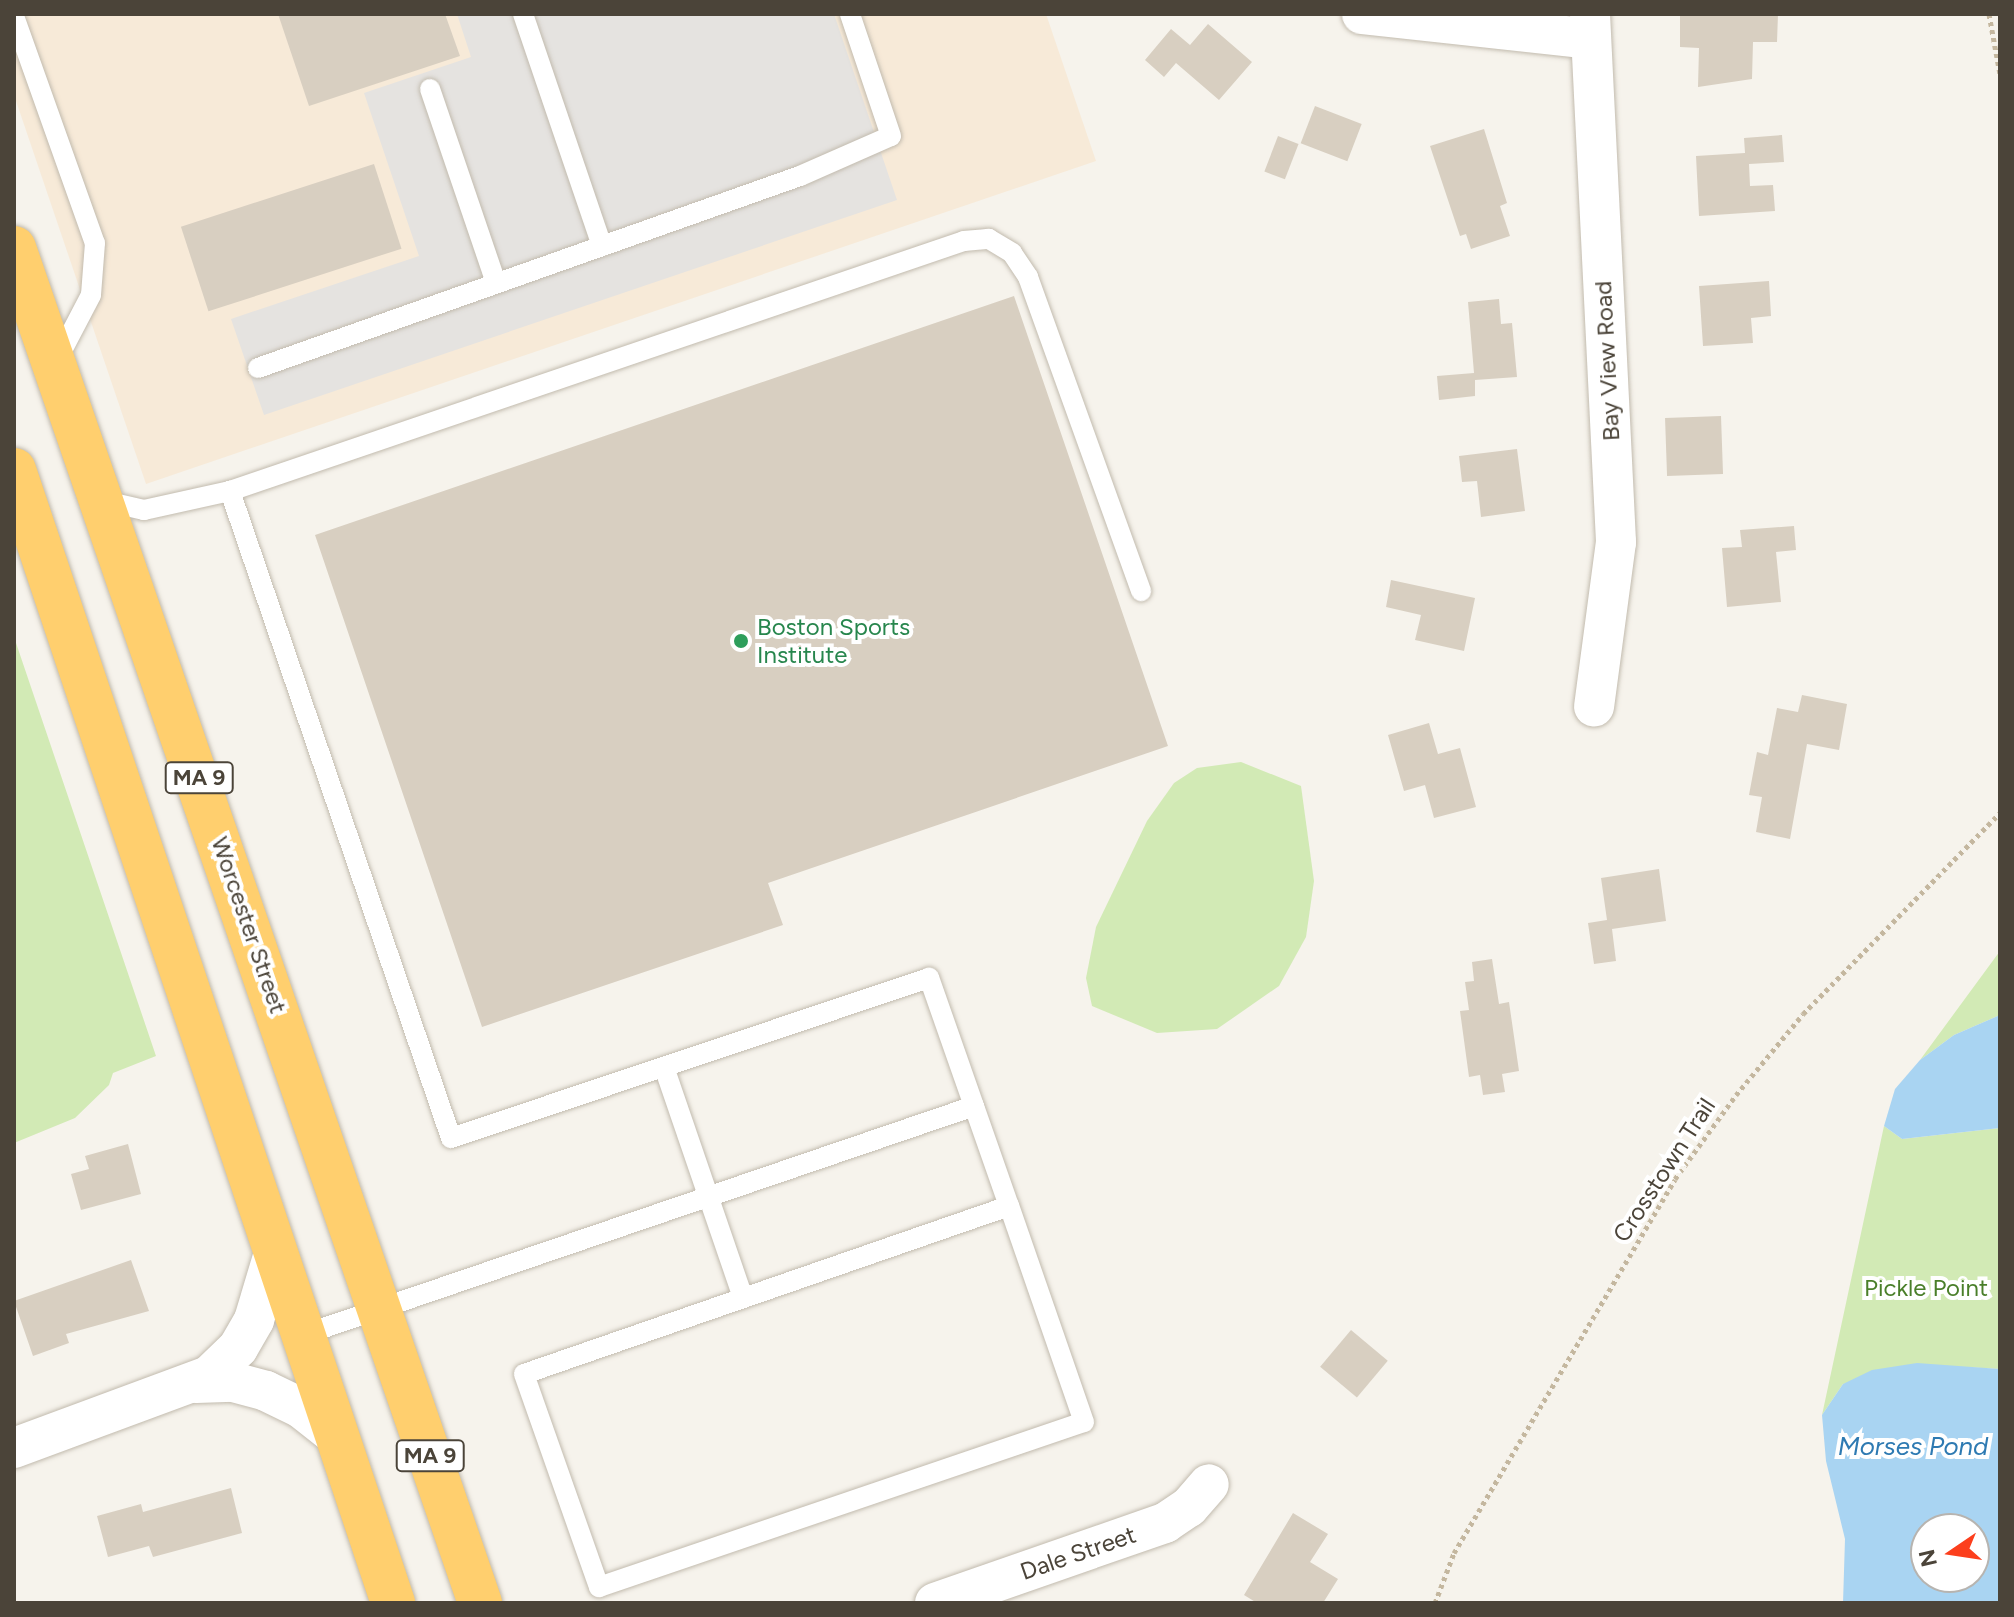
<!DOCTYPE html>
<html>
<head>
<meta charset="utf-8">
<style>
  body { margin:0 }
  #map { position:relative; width:2014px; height:1617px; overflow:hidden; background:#f6f3ec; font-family:Figtree,sans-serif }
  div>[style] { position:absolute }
  .commercial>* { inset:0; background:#f7ead8 }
  .green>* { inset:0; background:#d2eab5 }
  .parking>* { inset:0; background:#e5e3e0 }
  .water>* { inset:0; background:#a9d4f2 }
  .building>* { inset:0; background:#d8cfc1; transform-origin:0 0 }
  .path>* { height:5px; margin-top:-2.5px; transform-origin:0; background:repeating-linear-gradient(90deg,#c4b79f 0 4px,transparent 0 8px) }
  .roads { filter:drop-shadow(0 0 2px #c2bbae) drop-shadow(0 0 2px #c2bbae) }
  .lane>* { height:20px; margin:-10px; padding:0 10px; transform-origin:10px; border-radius:10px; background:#fff }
  .street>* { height:40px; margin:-20px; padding:0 20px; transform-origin:20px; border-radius:20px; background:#fff }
  .highway>* { height:44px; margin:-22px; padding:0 22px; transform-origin:22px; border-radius:22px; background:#ffcf6e }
  .dots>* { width:22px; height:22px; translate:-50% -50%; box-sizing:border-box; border:4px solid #fff; border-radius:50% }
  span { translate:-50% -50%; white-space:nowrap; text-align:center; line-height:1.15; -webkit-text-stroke:8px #fff; paint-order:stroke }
  .shield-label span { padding:2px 6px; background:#fff; border:2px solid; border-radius:6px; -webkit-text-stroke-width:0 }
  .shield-label { font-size:22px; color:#4b4439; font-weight:700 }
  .street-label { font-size:24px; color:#4b4439 }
  .leisure-label { font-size:24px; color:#27864d }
  .left { translate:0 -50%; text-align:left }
  .park-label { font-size:24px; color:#4a7f2a }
  .water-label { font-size:26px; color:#2e7ab2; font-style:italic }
  .frame { position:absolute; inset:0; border:16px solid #4b4439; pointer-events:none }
  .north { position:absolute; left:1910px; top:1513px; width:80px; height:80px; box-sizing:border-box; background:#fff; border:2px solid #b7b4b0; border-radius:50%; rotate:257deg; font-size:22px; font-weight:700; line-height:32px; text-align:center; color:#4b4439 }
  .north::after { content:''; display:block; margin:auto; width:28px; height:36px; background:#fc3f1d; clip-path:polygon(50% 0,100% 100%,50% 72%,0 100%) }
</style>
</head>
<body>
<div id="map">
  <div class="commercial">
    <i style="clip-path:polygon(14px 14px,1046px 14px,1096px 161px,146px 484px,14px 95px)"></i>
  </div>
  <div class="green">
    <i style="clip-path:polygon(14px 637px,156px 1056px,113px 1073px,109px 1085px,75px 1118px,14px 1143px)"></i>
    <i style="clip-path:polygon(1241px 762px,1301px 786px,1314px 881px,1306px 937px,1279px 986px,1217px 1029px,1157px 1033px,1092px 1006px,1086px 978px,1096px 927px,1147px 821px,1174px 783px,1197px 768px)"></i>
    <i style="clip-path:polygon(2000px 951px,2000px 1015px,1954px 1035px,1920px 1060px)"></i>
    <i style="clip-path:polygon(1884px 1126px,1902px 1139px,2000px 1128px,2000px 1369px,1964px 1367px,1843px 1384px,1822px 1415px)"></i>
  </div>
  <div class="parking">
    <i style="clip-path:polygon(457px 14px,834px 14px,897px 200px,264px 415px,231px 319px,419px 256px,364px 93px,471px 57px)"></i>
  </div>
  <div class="water">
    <i style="clip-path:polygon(2000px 1015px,2000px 1128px,1902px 1139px,1884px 1126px,1895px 1089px,1920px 1060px,1954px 1035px)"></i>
    <i style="clip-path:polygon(evenodd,1917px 1363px,2000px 1369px,2000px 1603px,1843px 1603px,1845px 1539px,1826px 1461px,1822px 1415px,1843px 1384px,1872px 1370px,1917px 1363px,1926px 1529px,1974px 1529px,1974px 1577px,1926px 1577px,1926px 1529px)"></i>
  </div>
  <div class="building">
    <i style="clip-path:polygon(278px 14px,445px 14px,460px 56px,309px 106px)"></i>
    <i style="clip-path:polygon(1680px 14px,1778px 14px,1777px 42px,1753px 42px,1752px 79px,1698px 87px,1699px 48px,1680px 47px)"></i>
    <i style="clip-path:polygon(1208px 24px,1252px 62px,1219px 100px,1176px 63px,1164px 77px,1145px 60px,1171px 29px,1190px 45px)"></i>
    <i style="left:1315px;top:106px;width:50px;height:40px;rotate:21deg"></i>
    <i style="clip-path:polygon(1484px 129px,1507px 203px,1500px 206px,1510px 236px,1471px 249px,1466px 234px,1460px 236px,1430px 146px)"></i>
    <i style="clip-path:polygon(1782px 135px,1784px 162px,1749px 164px,1750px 186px,1773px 185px,1775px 211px,1699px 216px,1696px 156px,1745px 153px,1744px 138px)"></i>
    <i style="left:1278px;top:136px;width:22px;height:38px;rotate:21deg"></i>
    <i style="left:374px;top:164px;width:89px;height:203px;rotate:72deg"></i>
    <i style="clip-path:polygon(1769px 281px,1771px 316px,1751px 318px,1753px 343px,1703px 346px,1699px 286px)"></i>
    <i style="clip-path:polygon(1014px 296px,1168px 746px,768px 883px,783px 925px,482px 1027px,315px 535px)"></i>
    <i style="clip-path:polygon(1499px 299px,1501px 324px,1512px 323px,1517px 377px,1475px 380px,1475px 396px,1439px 400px,1437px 376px,1474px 373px,1468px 302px)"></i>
    <i style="left:1721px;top:416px;width:58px;height:56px;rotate:88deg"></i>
    <i style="clip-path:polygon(1517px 449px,1525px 511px,1481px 517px,1477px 481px,1462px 482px,1459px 456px)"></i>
    <i style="clip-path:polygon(1794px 526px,1796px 550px,1776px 552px,1781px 602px,1727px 607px,1722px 548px,1742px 547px,1740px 530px)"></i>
    <i style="clip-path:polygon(1391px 580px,1475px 598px,1464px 651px,1415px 640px,1421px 615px,1386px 607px)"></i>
    <i style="clip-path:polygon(1802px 695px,1847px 704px,1839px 750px,1807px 744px,1790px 839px,1756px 832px,1762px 797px,1749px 795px,1757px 752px,1768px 755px,1777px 708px,1798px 712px)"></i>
    <i style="clip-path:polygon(1429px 723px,1438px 754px,1460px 748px,1476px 807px,1434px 818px,1425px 785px,1404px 791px,1388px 735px)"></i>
    <i style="clip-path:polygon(1659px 869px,1666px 921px,1612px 929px,1616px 961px,1594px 964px,1588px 923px,1607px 920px,1601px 878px)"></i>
    <i style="clip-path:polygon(1492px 959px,1499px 1004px,1509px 1002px,1519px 1071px,1502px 1074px,1505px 1092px,1483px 1095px,1480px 1075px,1469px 1077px,1460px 1011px,1469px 1010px,1465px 982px,1474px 981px,1472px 962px)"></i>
    <i style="clip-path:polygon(128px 1144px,141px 1194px,81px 1210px,71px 1174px,89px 1169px,85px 1156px)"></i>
    <i style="clip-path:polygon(131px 1260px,149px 1311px,66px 1334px,69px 1343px,33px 1356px,14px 1301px)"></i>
    <i style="left:1351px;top:1330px;width:48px;height:48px;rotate:40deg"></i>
    <i style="clip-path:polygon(231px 1488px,242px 1533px,153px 1557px,149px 1546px,108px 1557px,97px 1516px,141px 1504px,143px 1512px)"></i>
    <i style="clip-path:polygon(1293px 1513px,1328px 1534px,1310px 1562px,1338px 1579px,1323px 1603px,1257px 1603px,1244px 1595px)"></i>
  </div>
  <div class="path">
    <i style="left:1989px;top:14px;width:61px;rotate:79.6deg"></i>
    <i style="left:1435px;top:1603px;width:53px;rotate:-69.2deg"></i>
    <i style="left:1454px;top:1553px;width:434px;rotate:-59.4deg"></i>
    <i style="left:1675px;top:1179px;width:104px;rotate:-54deg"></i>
    <i style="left:1736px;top:1095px;width:105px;rotate:-50.4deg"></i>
    <i style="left:1803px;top:1014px;width:281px;rotate:-45.6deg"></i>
  </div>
  <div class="roads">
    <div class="lane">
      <i style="left:523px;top:14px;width:245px;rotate:71.2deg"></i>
      <i style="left:14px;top:16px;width:241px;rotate:70.4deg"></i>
      <i style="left:95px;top:243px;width:52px;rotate:94.4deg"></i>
      <i style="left:91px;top:295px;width:76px;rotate:117.6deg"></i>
      <i style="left:430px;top:89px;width:205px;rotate:71.2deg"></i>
      <i style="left:258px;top:368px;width:575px;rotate:-19.51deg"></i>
      <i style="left:800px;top:176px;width:99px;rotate:-23.7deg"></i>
      <i style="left:891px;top:136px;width:129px;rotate:-108.6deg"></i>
      <i style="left:105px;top:501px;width:40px;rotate:13deg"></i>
      <i style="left:144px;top:510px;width:88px;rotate:-12.5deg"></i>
      <i style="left:664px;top:1067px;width:244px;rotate:71.1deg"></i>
      <i style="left:1009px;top:1206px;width:513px;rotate:160.89deg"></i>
      <i style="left:524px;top:1374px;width:226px;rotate:70.6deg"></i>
      <i style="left:599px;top:1587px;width:512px;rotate:-18.79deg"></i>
      <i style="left:1084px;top:1422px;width:229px;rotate:-109.1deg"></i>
      <i style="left:1009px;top:1206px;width:242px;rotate:-109.3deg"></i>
      <i style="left:929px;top:978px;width:504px;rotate:161.49deg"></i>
      <i style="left:451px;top:1138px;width:684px;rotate:-108.86deg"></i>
      <i style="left:230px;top:491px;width:775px;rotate:-18.81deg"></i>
      <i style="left:964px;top:241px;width:25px;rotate:-5deg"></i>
      <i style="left:989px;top:239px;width:27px;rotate:31deg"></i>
      <i style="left:1012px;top:253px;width:29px;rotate:56deg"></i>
      <i style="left:1028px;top:277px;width:334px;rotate:70.2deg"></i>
      <i style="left:303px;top:1335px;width:709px;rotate:-18.84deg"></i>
    </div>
    <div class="street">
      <i style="left:1362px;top:14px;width:230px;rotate:6.2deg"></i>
      <i style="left:1590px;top:14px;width:529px;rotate:87.18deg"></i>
      <i style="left:1616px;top:542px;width:166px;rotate:97.6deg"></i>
      <i style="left:196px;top:1383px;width:37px;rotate:-2deg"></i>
      <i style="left:233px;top:1382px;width:34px;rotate:15deg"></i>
      <i style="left:266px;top:1391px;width:39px;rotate:26deg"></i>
      <i style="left:301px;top:1408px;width:48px;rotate:38.3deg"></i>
      <i style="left:14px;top:1448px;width:208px;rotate:-20.3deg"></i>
      <i style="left:209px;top:1376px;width:40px;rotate:-44deg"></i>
      <i style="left:238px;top:1348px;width:32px;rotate:-60deg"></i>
      <i style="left:254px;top:1320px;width:73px;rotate:-73.3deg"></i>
      <i style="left:935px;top:1603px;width:244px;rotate:-19.2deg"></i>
      <i style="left:1165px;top:1523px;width:29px;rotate:-34deg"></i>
      <i style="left:1189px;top:1507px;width:30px;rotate:-49deg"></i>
    </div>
    <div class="highway">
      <i style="left:14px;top:248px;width:1433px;rotate:71.02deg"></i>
      <i style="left:14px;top:470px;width:1195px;rotate:71.5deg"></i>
    </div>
  </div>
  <div class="dots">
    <i style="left:741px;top:641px;background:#2e9e5b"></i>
  </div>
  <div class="shield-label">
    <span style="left:199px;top:778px">MA 9</span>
    <span style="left:430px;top:1456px">MA 9</span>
  </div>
  <div class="street-label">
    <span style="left:1607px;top:361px;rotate:-93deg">Bay View Road</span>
    <span style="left:249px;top:925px;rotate:71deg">Worcester Street</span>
    <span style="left:1664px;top:1170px;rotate:-57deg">Crosstown Trail</span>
    <span style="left:1078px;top:1553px;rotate:-19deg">Dale Street</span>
  </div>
  <div class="leisure-label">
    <span class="left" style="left:757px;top:641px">Boston Sports<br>Institute</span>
  </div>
  <div class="park-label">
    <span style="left:1926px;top:1288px">Pickle Point</span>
  </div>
  <div class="water-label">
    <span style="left:1913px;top:1447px">Morses Pond</span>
  </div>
  <div class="frame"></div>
  <div class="north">N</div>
</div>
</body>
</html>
